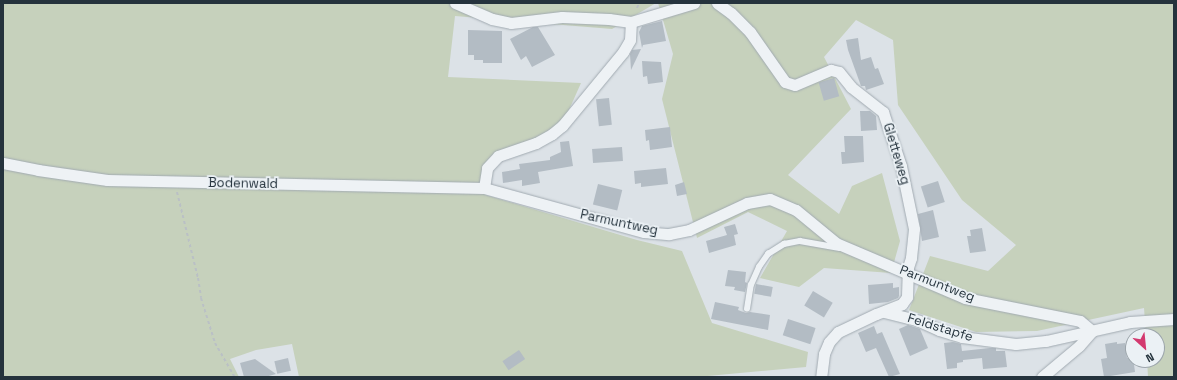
<!DOCTYPE html>
<html>
<head>
<meta charset="utf-8">
<style>
  body { margin:0 }
  #map { position:relative; width:1177px; height:380px; overflow:hidden; background:#dce2e7; font-family:"Space Grotesk",sans-serif }
  div>[style] { position:absolute }
  .green>* { inset:0; background:#c6d1bc }
  .building>* { inset:0; background:#b3bcc4; transform-origin:0 0 }
  .path>* { height:2px; margin-top:-1px; transform-origin:0; background:repeating-linear-gradient(90deg,#bac0c5 0 3px,transparent 0 6px) }
  .roads { filter:drop-shadow(0 0 1px #a1aab1) drop-shadow(0 0 1px #a1aab1) }
  .service>* { height:5.5px; margin:-2.75px; padding:0 2.75px; transform-origin:2.75px; border-radius:2.75px; background:#eef2f5 }
  .minor>* { height:11px; margin:-5.5px; padding:0 5.5px; transform-origin:5.5px; border-radius:5.5px; background:#eef2f5 }
  span { translate:-50% -50%; white-space:nowrap; text-align:center; line-height:1.15; -webkit-text-stroke:3.5px #ebf1f5; paint-order:stroke }
  .street-label { font-size:13px; color:#25333d }
  .frame { position:absolute; inset:0; border:4px solid #25333d; pointer-events:none }
  .north { position:absolute; left:1125px; top:328px; width:40px; height:40px; box-sizing:border-box; background:#ebf1f5; border:1px solid #9ca5ab; border-radius:50%; rotate:153deg; font-size:11px; font-weight:700; line-height:16px; text-align:center; color:#25333d }
  .north::after { content:''; display:block; margin:auto; width:14px; height:18px; background:#d3396f; clip-path:polygon(50% 0,100% 100%,50% 72%,0 100%) }
</style>
</head>
<body>
<div id="map">
  <div class="green">
    <i style="clip-path:polygon(3px 3px,656px 3px,612px 29px,455px 16px,448px 77px,581px 83px,556px 139px,495px 163px,486px 195px,637px 240px,682px 251px,712px 323px,808px 352px,806px 367px,697px 377px,299px 377px,292px 344px,256px 350px,230px 359px,239px 377px,3px 377px)"></i>
    <i style="clip-path:polygon(658px 3px,1174px 3px,1174px 377px,1148px 377px,1147px 360px,1157px 360px,1157px 336px,1146px 336px,1144px 308px,1037px 331px,976px 332px,909px 310px,930px 256px,988px 271px,1016px 245px,962px 200px,898px 105px,893px 40px,856px 20px,824px 57px,851px 109px,788px 175px,839px 214px,852px 186px,882px 173px,900px 241px,891px 273px,824px 268px,799px 287px,760px 278px,787px 231px,748px 212px,697px 238px,662px 99px,673px 54px)"></i>
  </div>
  <div class="building">
    <i style="clip-path:polygon(662px 21px,666px 41px,643px 45px,642px 48px,639px 32px,642px 26px)"></i>
    <i style="clip-path:polygon(533px 27px,538px 27px,555px 55px,532px 67px,526px 56px,521px 60px,510px 39px)"></i>
    <i style="clip-path:polygon(468px 30px,502px 31px,502px 63px,483px 63px,483px 60px,474px 60px,474px 55px,468px 55px)"></i>
    <i style="clip-path:polygon(858px 38px,861px 60px,871px 57px,875px 69px,878px 68px,884px 84px,866px 90px,865px 86px,861px 86px,848px 50px,846px 40px)"></i>
    <i style="clip-path:polygon(641px 49px,631px 70px,630px 54px,632px 50px)"></i>
    <i style="clip-path:polygon(642px 61px,661px 62px,663px 82px,648px 84px,647px 76px,643px 77px)"></i>
    <i style="left:834px;top:78px;width:19px;height:16px;rotate:74deg"></i>
    <i style="left:609px;top:98px;width:27px;height:13px;rotate:84deg"></i>
    <i style="clip-path:polygon(860px 111px,870px 111px,876px 116px,877px 130px,861px 131px)"></i>
    <i style="clip-path:polygon(670px 127px,672px 147px,650px 150px,649px 140px,646px 141px,645px 130px)"></i>
    <i style="clip-path:polygon(844px 136px,863px 136px,864px 162px,842px 164px,841px 152px,845px 152px)"></i>
    <i style="clip-path:polygon(569px 141px,573px 166px,538px 172px,540px 183px,522px 186px,522px 180px,503px 183px,502px 172px,520px 169px,519px 164px,550px 160px,550px 157px,561px 152px,560px 142px)"></i>
    <i style="left:622px;top:147px;width:14px;height:30px;rotate:86deg"></i>
    <i style="clip-path:polygon(666px 168px,668px 184px,641px 187px,641px 183px,635px 184px,634px 171px)"></i>
    <i style="left:938px;top:181px;width:22px;height:18px;rotate:72deg"></i>
    <i style="clip-path:polygon(684px 182px,687px 194px,677px 196px,675px 185px)"></i>
    <i style="left:598px;top:184px;width:25px;height:21px;rotate:14deg"></i>
    <i style="clip-path:polygon(933px 210px,939px 237px,922px 241px,918px 214px)"></i>
    <i style="clip-path:polygon(735px 224px,738px 234px,734px 235px,736px 245px,709px 253px,706px 241px,727px 235px,724px 227px)"></i>
    <i style="clip-path:polygon(982px 228px,986px 251px,970px 253px,967px 236px,971px 236px,970px 230px)"></i>
    <i style="clip-path:polygon(728px 270px,746px 272px,745px 282px,747px 283px,745px 292px,734px 290px,735px 287px,725px 286px)"></i>
    <i style="clip-path:polygon(893px 283px,893px 288px,899px 287px,899px 296px,898px 298px,888px 302px,869px 304px,868px 285px)"></i>
    <i style="left:756px;top:284px;width:17px;height:10px;rotate:10deg"></i>
    <i style="left:813px;top:291px;width:23px;height:17px;rotate:31deg"></i>
    <i style="clip-path:polygon(715px 302px,739px 307px,738px 310px,746px 313px,750px 312px,770px 315px,768px 330px,711px 319px)"></i>
    <i style="left:788px;top:319px;width:29px;height:17px;rotate:18deg"></i>
    <i style="clip-path:polygon(908px 325px,920px 329px,928px 348px,910px 356px,899px 329px)"></i>
    <i style="clip-path:polygon(874px 326px,877px 334px,882px 332px,900px 374px,889px 377px,876px 348px,866px 352px,858px 333px)"></i>
    <i style="clip-path:polygon(953px 342px,961px 344px,962px 351px,990px 348px,996px 348px,996px 351px,1005px 351px,1007px 367px,983px 369px,982px 358px,963px 360px,963px 362px,957px 363px,957px 368px,947px 369px,944px 343px)"></i>
    <i style="clip-path:polygon(1117px 342px,1117px 344px,1125px 343px,1127px 358px,1133px 357px,1135px 372px,1104px 377px,1101px 359px,1107px 358px,1105px 344px)"></i>
    <i style="left:519px;top:350px;width:11px;height:20px;rotate:56deg"></i>
    <i style="left:288px;top:358px;width:13px;height:14px;rotate:77deg"></i>
    <i style="clip-path:polygon(255px 359px,276px 374px,265px 377px,244px 377px,240px 363px)"></i>
  </div>
  <div class="path">
    <i style="left:637px;top:8px;width:5px;rotate:-68deg"></i>
    <i style="left:177px;top:192px;width:89px;rotate:76.3deg"></i>
    <i style="left:198px;top:278px;width:20px;rotate:81deg"></i>
    <i style="left:201px;top:298px;width:47px;rotate:72.7deg"></i>
    <i style="left:215px;top:343px;width:39px;rotate:60deg"></i>
  </div>
  <div class="roads">
    <div class="service">
      <i style="left:747px;top:309px;width:24px;rotate:-81deg"></i>
      <i style="left:751px;top:285px;width:20px;rotate:-66deg"></i>
      <i style="left:759px;top:267px;width:16px;rotate:-55deg"></i>
      <i style="left:768px;top:254px;width:19px;rotate:-32deg"></i>
      <i style="left:784px;top:244px;width:16px;rotate:-11deg"></i>
      <i style="left:800px;top:241px;width:40px;rotate:10deg"></i>
    </div>
    <div class="minor">
      <i style="left:455px;top:3px;width:40px;rotate:23.4deg"></i>
      <i style="left:492px;top:19px;width:19px;rotate:12deg"></i>
      <i style="left:511px;top:23px;width:51px;rotate:-6.7deg"></i>
      <i style="left:562px;top:17px;width:47px;rotate:2.4deg"></i>
      <i style="left:609px;top:19px;width:22px;rotate:8deg"></i>
      <i style="left:631px;top:22px;width:66px;rotate:-16.8deg"></i>
      <i style="left:717px;top:3px;width:17px;rotate:36deg"></i>
      <i style="left:731px;top:13px;width:27px;rotate:45deg"></i>
      <i style="left:750px;top:32px;width:61px;rotate:55deg"></i>
      <i style="left:785px;top:82px;width:10px;rotate:17deg"></i>
      <i style="left:795px;top:85px;width:39px;rotate:-23deg"></i>
      <i style="left:831px;top:70px;width:8px;rotate:14deg"></i>
      <i style="left:839px;top:72px;width:19px;rotate:51deg"></i>
      <i style="left:851px;top:87px;width:41px;rotate:38deg"></i>
      <i style="left:883px;top:112px;width:57px;rotate:71.6deg"></i>
      <i style="left:901px;top:166px;width:64px;rotate:78.3deg"></i>
      <i style="left:914px;top:229px;width:29px;rotate:96deg"></i>
      <i style="left:911px;top:258px;width:9px;rotate:108deg"></i>
      <i style="left:908px;top:267px;width:30px;rotate:92deg"></i>
      <i style="left:907px;top:297px;width:9px;rotate:126deg"></i>
      <i style="left:902px;top:304px;width:28px;rotate:159deg"></i>
      <i style="left:876px;top:314px;width:42px;rotate:154.7deg"></i>
      <i style="left:838px;top:332px;width:13px;rotate:132deg"></i>
      <i style="left:829px;top:342px;width:13px;rotate:113deg"></i>
      <i style="left:824px;top:354px;width:23px;rotate:97deg"></i>
      <i style="left:3px;top:163px;width:36px;rotate:11deg"></i>
      <i style="left:38px;top:170px;width:70px;rotate:8.2deg"></i>
      <i style="left:107px;top:180px;width:377px;rotate:1.2deg"></i>
      <i style="left:484px;top:188px;width:166px;rotate:15.4deg"></i>
      <i style="left:644px;top:232px;width:25px;rotate:5deg"></i>
      <i style="left:669px;top:234px;width:20px;rotate:-11deg"></i>
      <i style="left:689px;top:230px;width:64px;rotate:-25deg"></i>
      <i style="left:747px;top:203px;width:23px;rotate:-10deg"></i>
      <i style="left:770px;top:199px;width:28px;rotate:23deg"></i>
      <i style="left:796px;top:210px;width:52px;rotate:39.5deg"></i>
      <i style="left:836px;top:243px;width:140px;rotate:23.1deg"></i>
      <i style="left:965px;top:298px;width:117px;rotate:11.3deg"></i>
      <i style="left:1080px;top:321px;width:16px;rotate:40deg"></i>
      <i style="left:484px;top:188px;width:20px;rotate:-81deg"></i>
      <i style="left:487px;top:168px;width:16px;rotate:-47deg"></i>
      <i style="left:498px;top:156px;width:40px;rotate:-18.9deg"></i>
      <i style="left:536px;top:143px;width:18px;rotate:-29deg"></i>
      <i style="left:552px;top:134px;width:13px;rotate:-39deg"></i>
      <i style="left:562px;top:126px;width:96px;rotate:-50.5deg"></i>
      <i style="left:623px;top:52px;width:14px;rotate:-60deg"></i>
      <i style="left:630px;top:40px;width:18px;rotate:-87deg"></i>
      <i style="left:884px;top:312px;width:36px;rotate:14deg"></i>
      <i style="left:919px;top:321px;width:22px;rotate:24deg"></i>
      <i style="left:939px;top:330px;width:24px;rotate:17deg"></i>
      <i style="left:962px;top:337px;width:54px;rotate:7.4deg"></i>
      <i style="left:1016px;top:344px;width:30px;rotate:-6deg"></i>
      <i style="left:1046px;top:341px;width:86px;rotate:-12.7deg"></i>
      <i style="left:1130px;top:322px;width:44px;rotate:-3.9deg"></i>
      <i style="left:1042px;top:377px;width:48px;rotate:-40deg"></i>
      <i style="left:1079px;top:346px;width:20px;rotate:-49deg"></i>
    </div>
  </div>
  <div class="street-label">
    <span style="left:896px;top:154px;rotate:73deg">Gletteweg</span>
    <span style="left:243px;top:184px;rotate:1deg">Bodenwald</span>
    <span style="left:619px;top:223px;rotate:12deg">Parmuntweg</span>
    <span style="left:937px;top:284px;rotate:21deg">Parmuntweg</span>
    <span style="left:940px;top:328px;rotate:17deg">Feldstapfe</span>
  </div>
  <div class="frame"></div>
  <div class="north">N</div>
</div>
</body>
</html>
